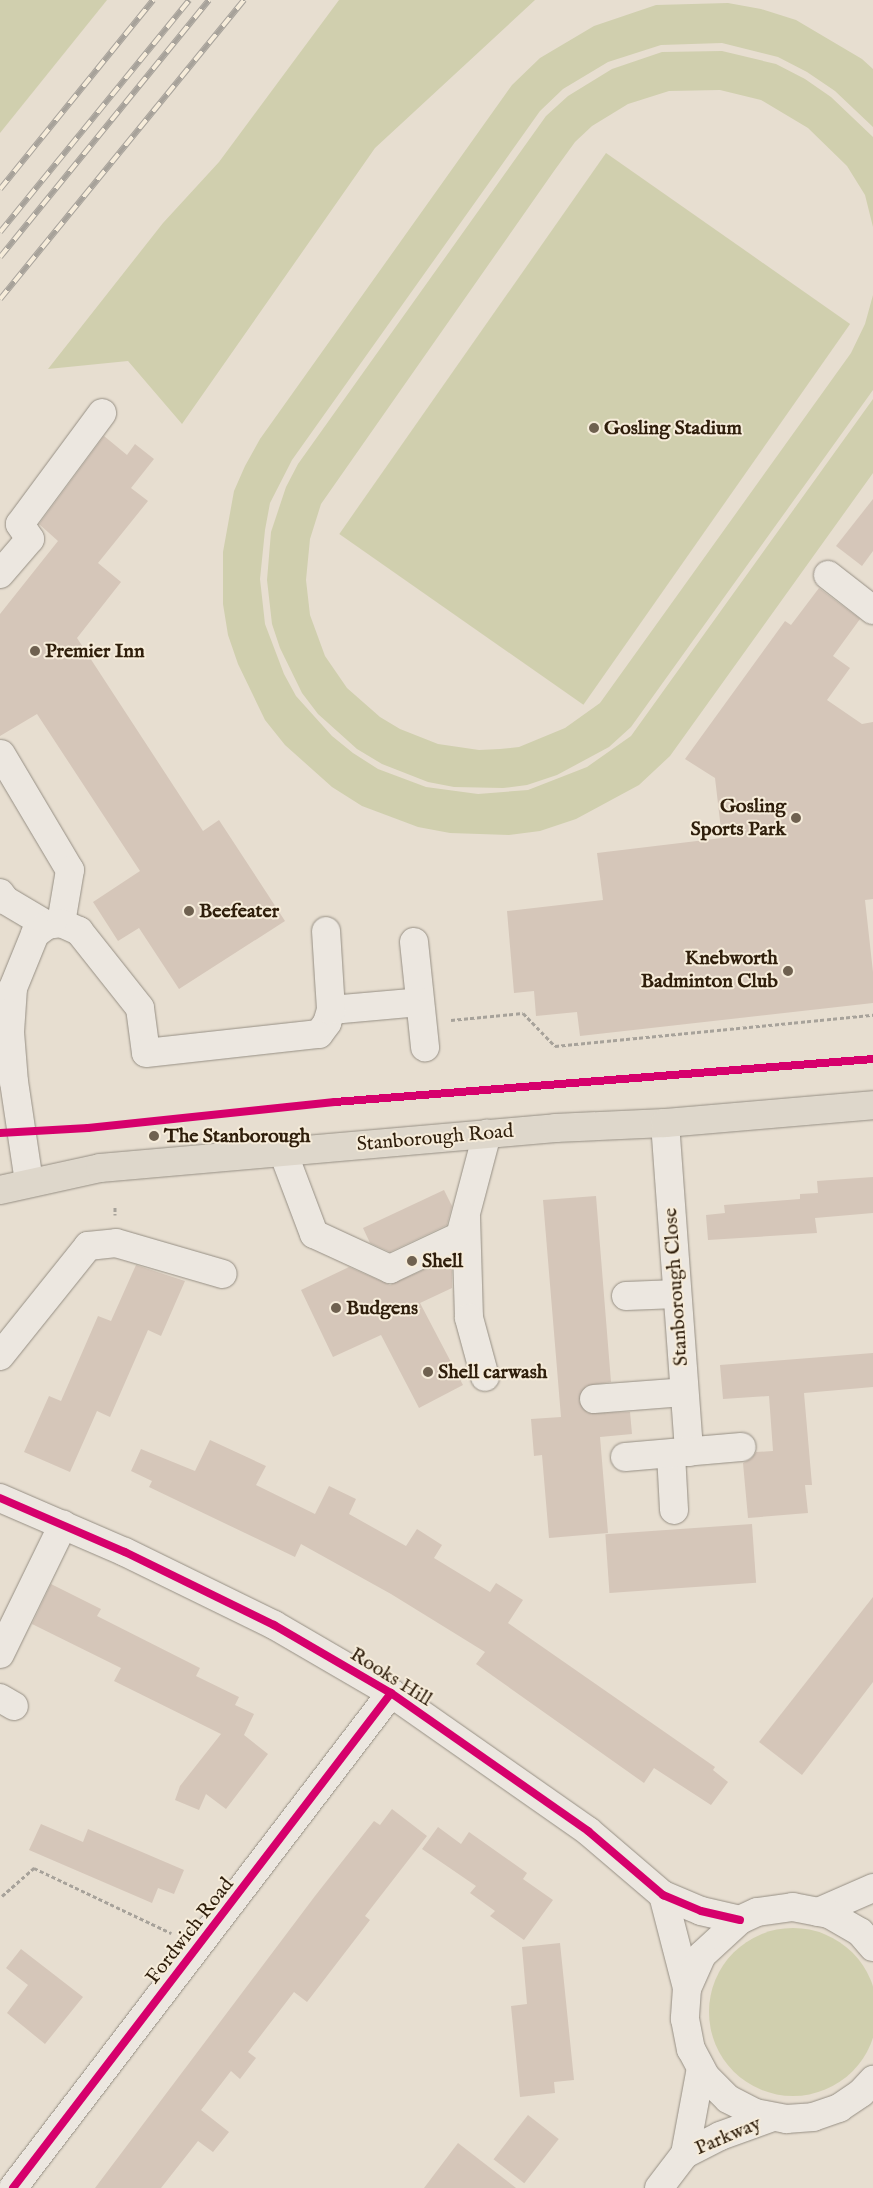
<!DOCTYPE html>
<html>
<head>
<meta charset="utf-8">
<style>
  body { margin:0 }
  #map { position:relative; width:873px; height:2188px; overflow:hidden; background:#e7ded0; font-family:"IM FELL English",serif }
  div>[style] { position:absolute }
  .green>* { inset:0; background:#d0cfae; transform-origin:0 0 }
  .round { border-radius:50% }
  .building>* { inset:0; background:#d5c6b9; transform-origin:0 0 }
  .path>* { height:3px; margin-top:-1.5px; transform-origin:0; background:repeating-linear-gradient(90deg,#a7a29a 0 4px,transparent 0 6.5px) }
  .roads { filter:drop-shadow(0 0 1px #968f84) drop-shadow(0 0 1px #968f84) }
  .minor>* { height:28px; margin:-14px; padding:0 14px; transform-origin:14px; border-radius:14px; background:#ece7e0 }
  .major>* { height:28px; margin:-14px; padding:0 14px; transform-origin:14px; border-radius:14px; background:#ded7cb }
  .rail>* { height:5.5px; margin-top:-2.75px; transform-origin:0; background:repeating-linear-gradient(90deg,#f6ecda 0 11px,#a7a29a 0 22px); box-sizing:border-box; border-block:1px solid #a7a29a }
  .cycleway>* { height:8px; margin:-4px; padding:0 4px; transform-origin:4px; border-radius:4px; background:#d6006c }
  .dots>* { width:14px; height:14px; translate:-50% -50%; box-sizing:border-box; border:2px solid #f6ecda; border-radius:50% }
  span { translate:-50% -50%; white-space:nowrap; text-align:center; line-height:1.15; -webkit-text-stroke:4px #f6ecda; paint-order:stroke }
  .poi-label { font-size:20px; color:#2f1e0b; font-weight:700 }
  .left { translate:0 -50%; text-align:left }
  .right { translate:-100% -50%; text-align:right }
  .street-label { font-size:20px; color:#2f1e0b }
</style>
</head>
<body>
<div id="map">
  <div class="green">
    <i style="clip-path:polygon(0 0,107px 0,0 133px)"></i>
    <i style="clip-path:polygon(339px 0,535px 0,375px 148px,182px 424px,128px 361px,48px 369px,163px 223px,219px 162px)"></i>
    <i style="clip-path:polygon(728px 3px,761px 9px,796px 20px,862px 59px,873px 69px,873px 127px,835px 91px,807px 72px,778px 57px,722px 43px,661px 45px,608px 62px,563px 89px,540px 111px,292px 460px,270px 503px,265px 530px,260px 579px,265px 624px,284px 674px,296px 696px,332px 736px,353px 753px,378px 769px,426px 787px,478px 794px,528px 790px,587px 767px,631px 736px,873px 399px,873px 473px,670px 756px,639px 785px,576px 819px,540px 831px,509px 835px,450px 833px,418px 827px,362px 806px,332px 787px,285px 745px,265px 720px,238px 664px,228px 635px,223px 604px,223px 552px,234px 491px,245px 466px,260px 439px,512px 85px,540px 58px,594px 26px,656px 5px)"></i>
    <i style="clip-path:polygon(722px 51px,776px 64px,805px 79px,831px 97px,873px 137px,873px 227px,865px 195px,847px 166px,808px 128px,761px 100px,720px 90px,669px 91px,628px 104px,592px 126px,575px 142px,554px 171px,321px 504px,310px 539px,306px 580px,310px 615px,325px 656px,347px 688px,380px 717px,400px 729px,438px 744px,479px 750px,500px 749px,519px 747px,565px 728px,600px 703px,851px 353px,865px 324px,873px 295px,873px 390px,631px 727px,609px 747px,557px 775px,527px 785px,503px 788px,454px 787px,428px 782px,382px 764px,357px 749px,318px 714px,302px 693px,280px 648px,272px 624px,267px 580px,271px 532px,286px 487px,298px 464px,546px 116px,568px 96px,612px 69px,662px 52px)"></i>
    <i style="left:606px;top:153px;width:298px;height:465px;rotate:35deg"></i>
    <i class="round" style="left:709px;top:1928px;width:168px;height:168px"></i>
  </div>
  <div class="building">
    <i style="clip-path:polygon(104px 436px,127px 455px,135px 444px,154px 459px,131px 488px,148px 501px,98px 563px,121px 582px,77px 638px,203px 831px,219px 820px,285px 921px,179px 989px,139px 928px,118px 941px,93px 902px,140px 871px,37px 714px,0 736px,0 614px,58px 541px,39px 524px)"></i>
    <i style="clip-path:polygon(873px 499px,873px 551px,862px 566px,836px 546px)"></i>
    <i style="clip-path:polygon(819px 588px,860px 619px,833px 656px,850px 668px,827px 700px,862px 724px,873px 722px,873px 899px,865px 900px,873px 972px,873px 1003px,580px 1036px,577px 1012px,536px 1016px,534px 991px,514px 993px,507px 911px,603px 900px,597px 853px,722px 838px,715px 778px,685px 759px,785px 621px,791px 625px)"></i>
    <i style="clip-path:polygon(873px 1177px,873px 1213px,815px 1218px,817px 1233px,708px 1240px,706px 1215px,725px 1213px,724px 1205px,800px 1199px,800px 1194px,818px 1193px,817px 1181px)"></i>
    <i style="clip-path:polygon(444px 1190px,452px 1206px,447px 1225px,390px 1252px,370px 1243px,363px 1228px)"></i>
    <i style="clip-path:polygon(596px 1196px,611px 1382px,586px 1386px,579px 1401px,588px 1413px,630px 1412px,632px 1434px,600px 1437px,608px 1533px,549px 1538px,542px 1455px,534px 1456px,531px 1419px,561px 1417px,543px 1200px)"></i>
    <i style="clip-path:polygon(452px 1257px,452px 1288px,420px 1303px,463px 1385px,419px 1408px,381px 1335px,333px 1357px,301px 1290px,349px 1267px,390px 1285px)"></i>
    <i style="clip-path:polygon(136px 1265px,185px 1281px,161px 1336px,148px 1330px,110px 1417px,97px 1411px,70px 1472px,24px 1452px,49px 1396px,61px 1401px,98px 1316px,111px 1321px)"></i>
    <i style="clip-path:polygon(873px 1353px,873px 1387px,804px 1393px,812px 1485px,805px 1485px,808px 1513px,748px 1518px,743px 1463px,751px 1459px,756px 1452px,773px 1451px,769px 1396px,723px 1399px,720px 1365px)"></i>
    <i style="clip-path:polygon(210px 1440px,266px 1466px,256px 1485px,315px 1514px,329px 1486px,356px 1499px,349px 1514px,406px 1546px,417px 1529px,442px 1545px,434px 1558px,490px 1592px,496px 1583px,523px 1600px,508px 1623px,715px 1767px,713px 1770px,728px 1782px,711px 1805px,654px 1768px,644px 1783px,476px 1664px,485px 1652px,391px 1594px,301px 1544px,295px 1557px,149px 1487px,152px 1481px,131px 1471px,141px 1449px,195px 1471px)"></i>
    <i style="left:752px;top:1524px;width:59px;height:147px;rotate:86deg"></i>
    <i style="clip-path:polygon(51px 1584px,101px 1609px,97px 1616px,200px 1668px,196px 1676px,239px 1697px,235px 1705px,254px 1714px,244px 1735px,268px 1754px,226px 1809px,206px 1794px,199px 1810px,175px 1800px,180px 1786px,221px 1734px,114px 1681px,121px 1668px,32px 1624px)"></i>
    <i style="clip-path:polygon(873px 1597px,873px 1682px,802px 1775px,759px 1742px)"></i>
    <i style="clip-path:polygon(392px 1809px,427px 1836px,365px 1916px,370px 1920px,307px 2002px,294px 1992px,248px 2052px,256px 2058px,240px 2079px,231px 2071px,201px 2110px,229px 2132px,213px 2152px,198px 2141px,161px 2188px,95px 2188px,315px 1896px,374px 1821px,380px 1825px)"></i>
    <i style="clip-path:polygon(41px 1824px,83px 1842px,88px 1829px,184px 1870px,174px 1894px,158px 1888px,152px 1903px,29px 1850px)"></i>
    <i style="clip-path:polygon(438px 1827px,461px 1844px,469px 1832px,527px 1873px,523px 1879px,553px 1900px,524px 1940px,490px 1916px,495px 1911px,470px 1893px,476px 1886px,422px 1849px)"></i>
    <i style="clip-path:polygon(560px 1943px,574px 2080px,554px 2082px,555px 2093px,520px 2097px,511px 2006px,527px 2004px,522px 1947px)"></i>
    <i style="clip-path:polygon(21px 1949px,83px 1997px,45px 2044px,7px 2013px,28px 1985px,6px 1968px)"></i>
    <i style="left:528px;top:2115px;width:39px;height:56px;rotate:38deg"></i>
    <i style="clip-path:polygon(458px 2143px,516px 2188px,424px 2188px)"></i>
  </div>
  <div class="path">
    <i style="left:451px;top:1020px;width:72px;rotate:-5.6deg"></i>
    <i style="left:523px;top:1013px;width:46px;rotate:45.9deg"></i>
    <i style="left:555px;top:1046px;width:320px;rotate:-5.6deg"></i>
    <i style="left:115px;top:1207px;width:8px;rotate:90deg"></i>
    <i style="left:2px;top:1896px;width:43px;rotate:-41.2deg"></i>
    <i style="left:34px;top:1868px;width:152px;rotate:25.4deg"></i>
  </div>
  <div class="roads">
    <div class="minor">
      <i style="left:0;top:574px;width:46px;rotate:-49.4deg"></i>
      <i style="left:30px;top:539px;width:18px;rotate:-124deg"></i>
      <i style="left:20px;top:524px;width:138px;rotate:-53.5deg"></i>
      <i style="left:828px;top:575px;width:57px;rotate:37.9deg"></i>
      <i style="left:1px;top:754px;width:135px;rotate:59.3deg"></i>
      <i style="left:70px;top:870px;width:54px;rotate:99.6deg"></i>
      <i style="left:0;top:893px;width:9px;rotate:54deg"></i>
      <i style="left:5px;top:900px;width:49px;rotate:30.8deg"></i>
      <i style="left:414px;top:942px;width:106px;rotate:84deg"></i>
      <i style="left:331px;top:1010px;width:89px;rotate:-5.1deg"></i>
      <i style="left:665px;top:1123px;width:330px;rotate:85.8deg"></i>
      <i style="left:283px;top:1152px;width:88px;rotate:69.3deg"></i>
      <i style="left:314px;top:1234px;width:84px;rotate:24.7deg"></i>
      <i style="left:390px;top:1269px;width:77px;rotate:-25.2deg"></i>
      <i style="left:460px;top:1236px;width:106px;rotate:-75.2deg"></i>
      <i style="left:29px;top:1182px;width:101px;rotate:-98.5deg"></i>
      <i style="left:14px;top:1082px;width:50px;rotate:-94.6deg"></i>
      <i style="left:10px;top:1032px;width:44px;rotate:-86.1deg"></i>
      <i style="left:13px;top:988px;width:58px;rotate:-67.8deg"></i>
      <i style="left:35px;top:934px;width:15px;rotate:-37deg"></i>
      <i style="left:47px;top:925px;width:14px;rotate:-8deg"></i>
      <i style="left:61px;top:923px;width:20px;rotate:24deg"></i>
      <i style="left:79px;top:931px;width:98px;rotate:51.6deg"></i>
      <i style="left:140px;top:1008px;width:45px;rotate:82.4deg"></i>
      <i style="left:146px;top:1053px;width:174px;rotate:-6.3deg"></i>
      <i style="left:319px;top:1034px;width:14px;rotate:-54deg"></i>
      <i style="left:327px;top:1023px;width:14px;rotate:-73deg"></i>
      <i style="left:331px;top:1010px;width:79px;rotate:-93.6deg"></i>
      <i style="left:466px;top:1217px;width:101px;rotate:88.3deg"></i>
      <i style="left:469px;top:1318px;width:61px;rotate:74.8deg"></i>
      <i style="left:626px;top:1296px;width:51px;rotate:-2.2deg"></i>
      <i style="left:0;top:1356px;width:141px;rotate:-51.3deg"></i>
      <i style="left:88px;top:1246px;width:28px;rotate:-6deg"></i>
      <i style="left:116px;top:1243px;width:111px;rotate:16.2deg"></i>
      <i style="left:594px;top:1399px;width:90px;rotate:-4.4deg"></i>
      <i style="left:671px;top:1454px;width:56px;rotate:86.9deg"></i>
      <i style="left:625px;top:1457px;width:117px;rotate:-4.9deg"></i>
      <i style="left:0;top:1498px;width:136px;rotate:23.4deg"></i>
      <i style="left:125px;top:1552px;width:166px;rotate:26.1deg"></i>
      <i style="left:274px;top:1625px;width:135px;rotate:30.2deg"></i>
      <i style="left:391px;top:1693px;width:241px;rotate:35deg"></i>
      <i style="left:588px;top:1831px;width:99px;rotate:40.5deg"></i>
      <i style="left:663px;top:1895px;width:41px;rotate:22.8deg"></i>
      <i style="left:701px;top:1911px;width:40px;rotate:13deg"></i>
      <i style="left:0;top:1654px;width:144px;rotate:-64deg"></i>
      <i style="left:0;top:1698px;width:16px;rotate:30deg"></i>
      <i style="left:663px;top:1895px;width:96px;rotate:75.5deg"></i>
      <i style="left:818px;top:1912px;width:60px;rotate:-23.6deg"></i>
      <i style="left:873px;top:1947px;width:20px;rotate:-131deg"></i>
      <i style="left:860px;top:1932px;width:36px;rotate:-150deg"></i>
      <i style="left:829px;top:1914px;width:37px;rotate:-169deg"></i>
      <i style="left:793px;top:1907px;width:36px;rotate:172deg"></i>
      <i style="left:757px;top:1912px;width:19px;rotate:155deg"></i>
      <i style="left:740px;top:1920px;width:52px;rotate:137.4deg"></i>
      <i style="left:702px;top:1955px;width:36px;rotate:114deg"></i>
      <i style="left:687px;top:1988px;width:31px;rotate:94deg"></i>
      <i style="left:685px;top:2019px;width:31px;rotate:79deg"></i>
      <i style="left:691px;top:2049px;width:32px;rotate:62deg"></i>
      <i style="left:706px;top:2077px;width:31px;rotate:45deg"></i>
      <i style="left:728px;top:2099px;width:30px;rotate:27deg"></i>
      <i style="left:755px;top:2113px;width:32px;rotate:11deg"></i>
      <i style="left:786px;top:2119px;width:27px;rotate:-4deg"></i>
      <i style="left:813px;top:2117px;width:28px;rotate:-19deg"></i>
      <i style="left:839px;top:2108px;width:27px;rotate:-34deg"></i>
      <i style="left:861px;top:2093px;width:18px;rotate:-47deg"></i>
      <i style="left:685px;top:2154px;width:87px;rotate:-79.5deg"></i>
      <i style="left:13px;top:2188px;width:623px;rotate:-52.63deg"></i>
      <i style="left:659px;top:2188px;width:43px;rotate:-52.6deg"></i>
      <i style="left:685px;top:2154px;width:39px;rotate:-27deg"></i>
      <i style="left:720px;top:2136px;width:53px;rotate:-19.8deg"></i>
    </div>
    <div class="major">
      <i style="left:0;top:1190px;width:102px;rotate:-12.4deg"></i>
      <i style="left:100px;top:1168px;width:457px;rotate:-5deg"></i>
      <i style="left:555px;top:1128px;width:110px;rotate:-2.6deg"></i>
      <i style="left:665px;top:1123px;width:209px;rotate:-4.9deg"></i>
    </div>
  </div>
  <div class="rail">
    <i style="left:0;top:189px;width:243px;rotate:-51deg"></i>
    <i style="left:0;top:232px;width:299px;rotate:-50.8deg"></i>
    <i style="left:0;top:257px;width:331px;rotate:-50.9deg"></i>
    <i style="left:0;top:299px;width:386px;rotate:-50.8deg"></i>
  </div>
  <div class="cycleway">
    <i style="left:0;top:1133px;width:88px;rotate:-3.3deg"></i>
    <i style="left:88px;top:1128px;width:248px;rotate:-6deg"></i>
    <i style="left:335px;top:1102px;width:540px;rotate:-4.57deg"></i>
    <i style="left:0;top:1498px;width:136px;rotate:23.4deg"></i>
    <i style="left:125px;top:1552px;width:166px;rotate:26.1deg"></i>
    <i style="left:274px;top:1625px;width:135px;rotate:30.2deg"></i>
    <i style="left:391px;top:1693px;width:241px;rotate:35deg"></i>
    <i style="left:588px;top:1831px;width:99px;rotate:40.5deg"></i>
    <i style="left:663px;top:1895px;width:41px;rotate:22.8deg"></i>
    <i style="left:701px;top:1911px;width:40px;rotate:13deg"></i>
    <i style="left:13px;top:2188px;width:623px;rotate:-52.63deg"></i>
  </div>
  <div class="dots">
    <i style="left:594px;top:428px;background:#6f6150"></i>
    <i style="left:35px;top:651px;background:#6f6150"></i>
    <i style="left:796px;top:818px;background:#6f6150"></i>
    <i style="left:189px;top:911px;background:#6f6150"></i>
    <i style="left:788px;top:971px;background:#6f6150"></i>
    <i style="left:154px;top:1136px;background:#6f6150"></i>
    <i style="left:412px;top:1261px;background:#6f6150"></i>
    <i style="left:336px;top:1308px;background:#6f6150"></i>
    <i style="left:428px;top:1372px;background:#6f6150"></i>
  </div>
  <div class="poi-label">
    <span class="left" style="left:604px;top:428px">Gosling Stadium</span>
    <span class="left" style="left:45px;top:651px">Premier Inn</span>
    <span class="right" style="left:786px;top:818px">Gosling<br>Sports Park</span>
    <span class="left" style="left:199px;top:911px">Beefeater</span>
    <span class="right" style="left:778px;top:970px">Knebworth<br>Badminton Club</span>
    <span class="left" style="left:164px;top:1136px">The Stanborough</span>
    <span class="left" style="left:422px;top:1261px">Shell</span>
    <span class="left" style="left:346px;top:1308px">Budgens</span>
    <span class="left" style="left:438px;top:1372px">Shell carwash</span>
  </div>
  <div class="street-label">
    <span style="left:435px;top:1138px;rotate:-5deg">Stanborough Road</span>
    <span style="left:676px;top:1287px;rotate:-94deg">Stanborough Close</span>
    <span style="left:391px;top:1677px;rotate:32deg">Rooks Hill</span>
    <span style="left:190px;top:1931px;rotate:-52deg">Fordwich Road</span>
    <span style="left:728px;top:2136px;rotate:-23deg">Parkway</span>
  </div>
</div>
</body>
</html>
